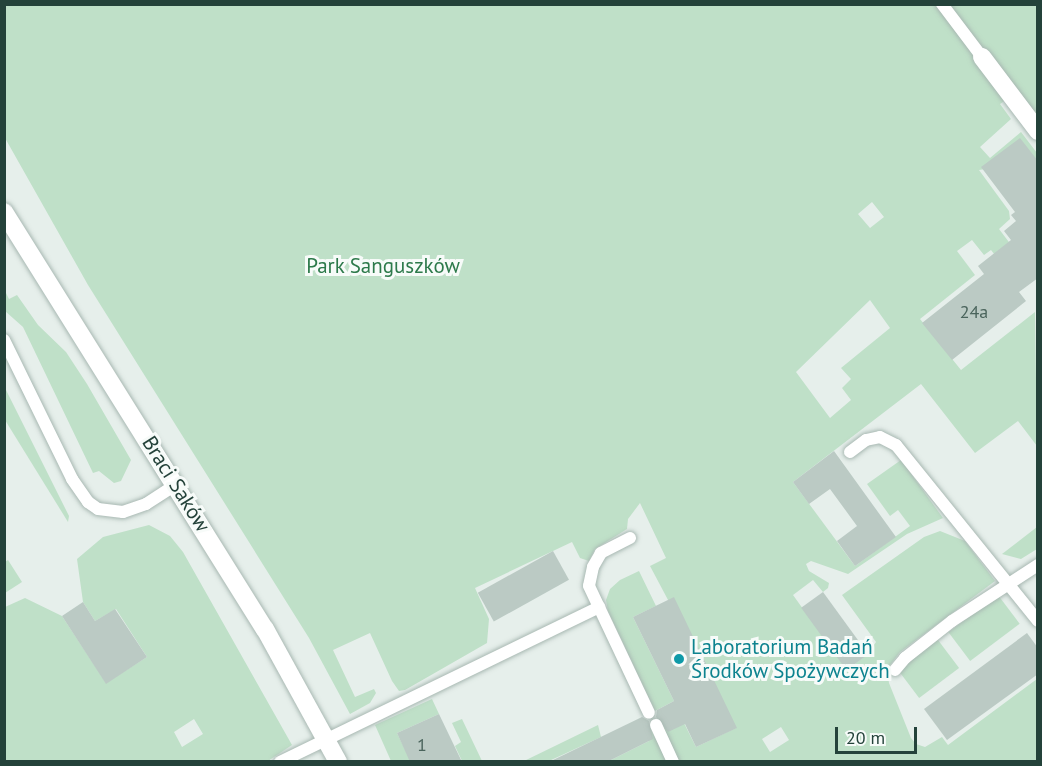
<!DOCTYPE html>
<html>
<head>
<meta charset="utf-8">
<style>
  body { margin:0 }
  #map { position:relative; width:1042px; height:766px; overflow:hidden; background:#e6efeb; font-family:"PT Sans",sans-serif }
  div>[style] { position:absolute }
  .green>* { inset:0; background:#bfe0c8; transform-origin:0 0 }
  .building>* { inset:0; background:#bbcac4; transform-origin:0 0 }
  .roads { filter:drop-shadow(0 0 2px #a8b8b2) drop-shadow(0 0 2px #a8b8b2) }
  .lane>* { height:12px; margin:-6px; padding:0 6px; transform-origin:6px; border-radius:6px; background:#fff }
  .street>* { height:18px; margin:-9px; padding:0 9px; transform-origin:9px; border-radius:9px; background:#fff }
  .secondary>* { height:18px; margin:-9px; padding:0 9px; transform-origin:9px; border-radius:9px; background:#fff }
  .dots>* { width:16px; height:16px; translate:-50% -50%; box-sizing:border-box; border:3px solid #f7fbf9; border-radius:50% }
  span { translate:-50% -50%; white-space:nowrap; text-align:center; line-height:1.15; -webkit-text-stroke:6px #f7fbf9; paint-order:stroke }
  .number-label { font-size:18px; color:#4a645c }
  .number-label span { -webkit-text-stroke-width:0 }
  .park-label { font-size:21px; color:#2d7a4b }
  .street-label { font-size:21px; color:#24423a }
  .culture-label { font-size:21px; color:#0d838f }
  .left { translate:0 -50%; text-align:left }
  .frame { position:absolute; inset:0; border:6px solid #24423a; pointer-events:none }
  .scale { position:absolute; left:835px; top:727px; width:82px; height:27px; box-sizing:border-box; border:3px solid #24423a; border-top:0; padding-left:8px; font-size:18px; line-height:21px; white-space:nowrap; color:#24423a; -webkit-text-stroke:4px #f7fbf9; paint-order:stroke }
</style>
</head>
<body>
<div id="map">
  <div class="green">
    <i style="clip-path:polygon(evenodd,4px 5px,1037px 5px,1037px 119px,1017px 92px,1000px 104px,1011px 119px,980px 147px,990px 158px,1021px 132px,1037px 153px,1037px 161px,979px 170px,1009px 211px,1010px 219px,999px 229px,1024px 262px,1009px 273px,991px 250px,984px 255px,972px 240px,957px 251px,975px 275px,920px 319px,961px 370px,1035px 312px,1037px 446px,1018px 421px,975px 453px,921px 384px,793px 482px,855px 566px,910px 526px,898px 510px,890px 516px,867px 484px,901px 460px,943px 518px,907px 534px,848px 574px,811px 561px,806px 564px,809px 571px,829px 583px,828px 588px,823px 592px,813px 580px,793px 595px,847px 670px,868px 654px,876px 642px,842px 595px,924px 537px,940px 531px,965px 541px,995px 581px,900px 652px,887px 669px,889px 683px,911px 738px,916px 744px,925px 747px,942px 737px,948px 745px,1037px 679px,1037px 761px,679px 761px,659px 723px,679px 713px,696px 747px,736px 728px,650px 566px,666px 558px,640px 503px,628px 519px,627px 529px,595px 549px,589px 561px,580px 558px,572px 542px,475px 588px,489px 619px,487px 643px,405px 690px,399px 691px,392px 681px,370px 633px,333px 650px,355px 697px,374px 689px,376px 693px,370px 703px,350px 714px,309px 638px,88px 285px,5px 138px,4px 5px,872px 202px,884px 217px,870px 228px,858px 214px,872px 202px,4px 5px,870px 300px,890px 328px,841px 368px,851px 379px,842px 388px,851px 400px,830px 418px,796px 372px,870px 300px,4px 5px,781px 727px,789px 740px,770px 752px,762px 739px,781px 727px)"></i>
    <i style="clip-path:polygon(5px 291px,9px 299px,17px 295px,38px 325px,66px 352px,87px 384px,131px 460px,121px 481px,114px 483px,99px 471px,93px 473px,23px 327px,5px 311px)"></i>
    <i style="clip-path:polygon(4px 386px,69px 516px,68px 522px,5px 420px)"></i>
    <i style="clip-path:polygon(evenodd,149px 525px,170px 536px,183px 552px,292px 745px,268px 761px,5px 762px,5px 607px,25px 598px,62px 616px,106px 683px,147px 657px,116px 609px,95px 621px,83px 602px,77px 559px,103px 537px,149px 525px,194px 719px,203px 734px,182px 747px,174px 732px,194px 719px)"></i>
    <i style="clip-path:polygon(1037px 527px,1037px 549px,1021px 559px,1002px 554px)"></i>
    <i style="clip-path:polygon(8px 560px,22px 582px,5px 593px,5px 562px)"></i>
    <i style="clip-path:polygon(639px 571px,656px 606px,633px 617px,674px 701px,655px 711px,608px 611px,606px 600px,610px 589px,620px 580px)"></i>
    <i style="left:998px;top:595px;width:36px;height:62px;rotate:53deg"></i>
    <i style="left:938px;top:640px;width:35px;height:50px;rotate:53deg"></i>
    <i style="clip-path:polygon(432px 699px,439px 714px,397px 733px,410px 760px,391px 761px,375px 725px)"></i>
    <i style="clip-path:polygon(462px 719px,482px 761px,462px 761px,455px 746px,461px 742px,452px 723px)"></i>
    <i style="clip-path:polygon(598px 725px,601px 737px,549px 761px,522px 762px)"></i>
    <i style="clip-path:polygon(650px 728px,667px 761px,607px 762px,649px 741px)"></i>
  </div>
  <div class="building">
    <i style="clip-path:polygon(1020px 138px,1038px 161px,1038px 278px,1019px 292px,1026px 301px,952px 360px,922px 323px,984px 274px,978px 266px,1011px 240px,1004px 231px,1016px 221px,1011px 215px,1015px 212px,981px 167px)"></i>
    <i style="clip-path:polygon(834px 451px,896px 537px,855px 566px,837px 541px,857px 526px,830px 489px,809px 504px,793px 482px)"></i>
    <i style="left:553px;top:551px;width:33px;height:86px;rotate:61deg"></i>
    <i style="left:823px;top:592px;width:77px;height:27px;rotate:54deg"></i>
    <i style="clip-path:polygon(674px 597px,737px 728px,696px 747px,685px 724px,668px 732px,656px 717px,657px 710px,674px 701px,633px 617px)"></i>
    <i style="clip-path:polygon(83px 602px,95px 621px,115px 609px,147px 657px,106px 684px,62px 616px)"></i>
    <i style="clip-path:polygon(1027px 633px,1038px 648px,1038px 674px,947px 740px,924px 709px)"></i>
    <i style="clip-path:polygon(439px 714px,462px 762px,410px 762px,397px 733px)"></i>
    <i style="clip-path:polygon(642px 717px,649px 721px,653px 739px,607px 762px,549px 762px)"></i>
  </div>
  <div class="roads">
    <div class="lane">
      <i style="left:942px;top:4px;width:66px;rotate:53deg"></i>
      <i style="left:4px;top:340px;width:155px;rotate:63.9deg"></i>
      <i style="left:72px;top:479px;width:28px;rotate:55deg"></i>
      <i style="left:88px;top:502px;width:12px;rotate:35deg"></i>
      <i style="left:98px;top:509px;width:25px;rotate:7deg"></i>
      <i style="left:123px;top:512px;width:24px;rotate:-19deg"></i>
      <i style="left:146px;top:504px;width:37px;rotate:-33deg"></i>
      <i style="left:850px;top:452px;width:20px;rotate:-37deg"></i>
      <i style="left:866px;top:440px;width:14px;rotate:-12deg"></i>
      <i style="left:880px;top:437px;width:18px;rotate:27deg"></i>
      <i style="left:896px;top:445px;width:226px;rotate:51.1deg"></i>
      <i style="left:630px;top:538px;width:33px;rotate:153deg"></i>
      <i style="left:601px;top:553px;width:16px;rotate:120deg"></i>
      <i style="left:593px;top:567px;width:19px;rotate:102deg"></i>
      <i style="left:589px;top:586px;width:140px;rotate:64.7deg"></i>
      <i style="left:895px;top:670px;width:16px;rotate:-50deg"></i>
      <i style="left:905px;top:658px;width:60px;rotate:-38.2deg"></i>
      <i style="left:952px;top:621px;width:103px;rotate:-33.1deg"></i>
      <i style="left:656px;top:725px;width:41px;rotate:65.3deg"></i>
      <i style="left:280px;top:762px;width:355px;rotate:-25.9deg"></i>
    </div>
    <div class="street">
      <i style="left:982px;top:57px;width:93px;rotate:52.9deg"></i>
    </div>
    <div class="secondary">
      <i style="left:4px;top:212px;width:492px;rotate:58deg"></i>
      <i style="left:265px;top:629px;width:152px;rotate:61.2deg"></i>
    </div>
  </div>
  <div class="dots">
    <i style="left:679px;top:659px;background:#0f9aa8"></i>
  </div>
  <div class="number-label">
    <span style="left:974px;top:312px">24a</span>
    <span style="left:422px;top:745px">1</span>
  </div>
  <div class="park-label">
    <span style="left:383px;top:266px">Park Sanguszków</span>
  </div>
  <div class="street-label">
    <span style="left:176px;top:484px;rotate:58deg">Braci Saków</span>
  </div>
  <div class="culture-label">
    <span class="left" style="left:691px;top:659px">Laboratorium Badań<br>Środków Spożywczych</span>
  </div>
  <div class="frame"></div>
  <div class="scale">20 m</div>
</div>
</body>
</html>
